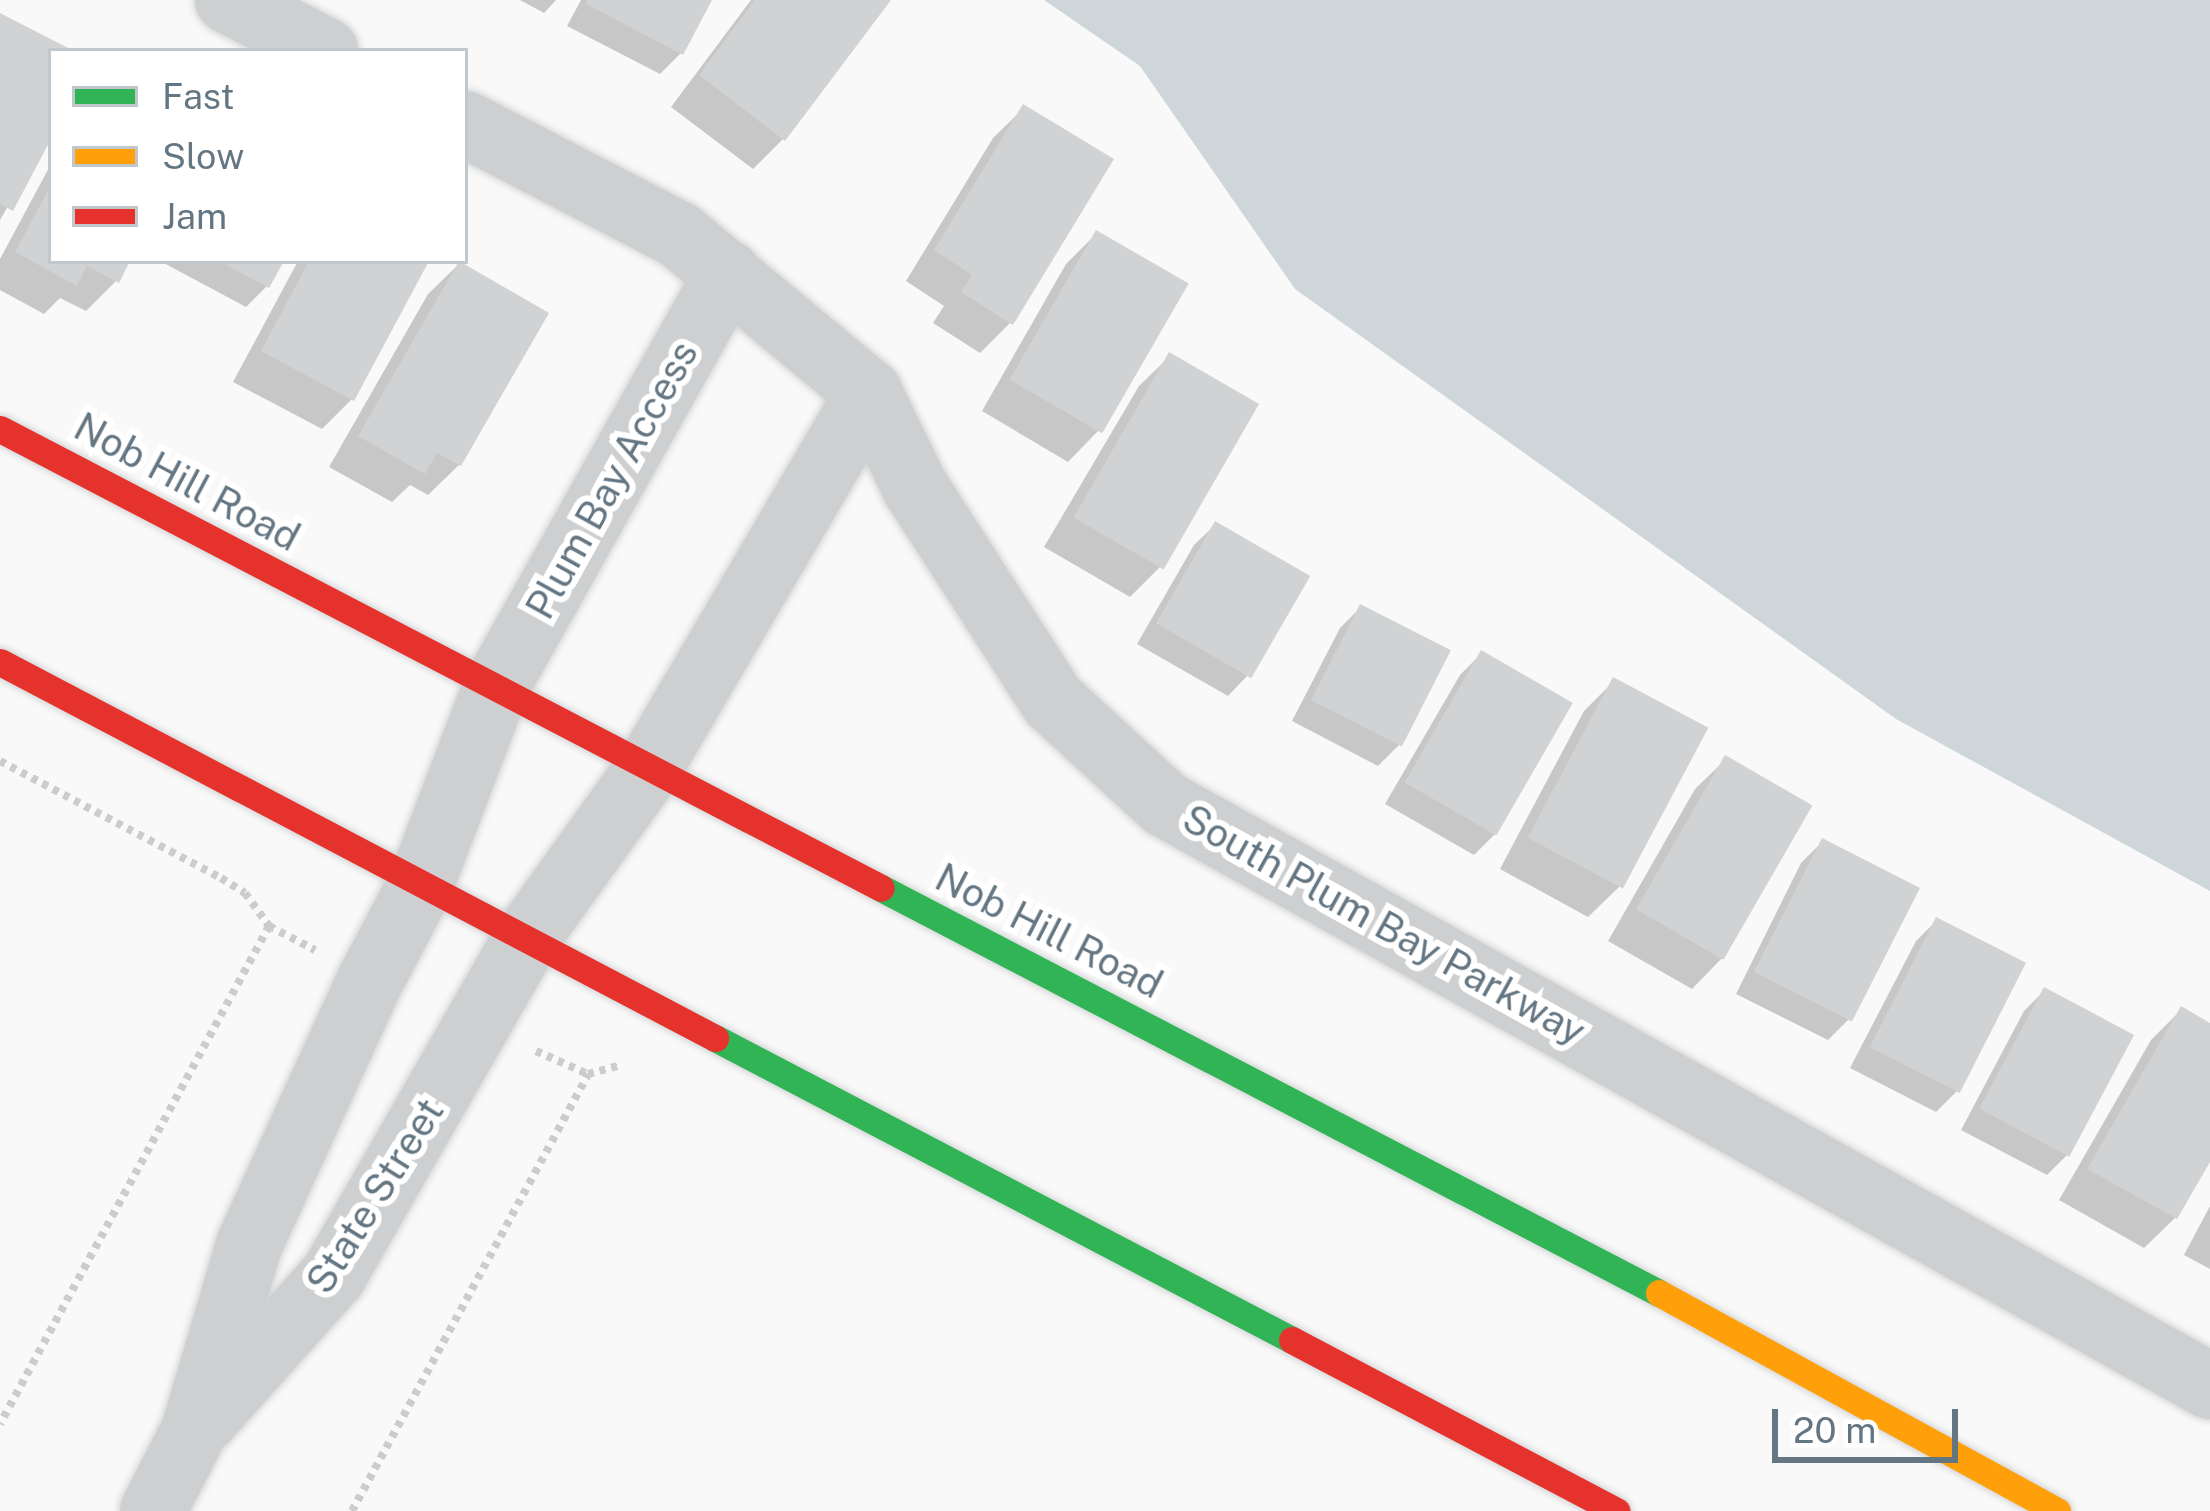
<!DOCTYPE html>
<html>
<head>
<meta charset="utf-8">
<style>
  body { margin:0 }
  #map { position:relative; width:2210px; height:1511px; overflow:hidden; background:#f9f9f9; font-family:"Public Sans",sans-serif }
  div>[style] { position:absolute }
  .water>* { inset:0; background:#ced6d9 }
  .shadow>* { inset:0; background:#0003 }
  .building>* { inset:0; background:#d0d2d3; transform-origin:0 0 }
  .path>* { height:8px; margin-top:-4px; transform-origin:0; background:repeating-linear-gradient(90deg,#cbcccd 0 6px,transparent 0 12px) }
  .roads { filter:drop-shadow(0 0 3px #d5d6d7) drop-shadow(0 0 3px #d5d6d7) }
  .street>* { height:66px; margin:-33px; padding:0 33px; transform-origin:33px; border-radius:33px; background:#cecfd0 }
  .fast>* { height:27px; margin:-13.5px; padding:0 13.5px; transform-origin:13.5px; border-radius:13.5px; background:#30b455 }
  .slow>* { height:27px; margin:-13.5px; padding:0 13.5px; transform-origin:13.5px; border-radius:13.5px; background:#ff9f0a }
  .jam>* { height:27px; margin:-13.5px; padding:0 13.5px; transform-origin:13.5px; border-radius:13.5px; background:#e5322d }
  span { translate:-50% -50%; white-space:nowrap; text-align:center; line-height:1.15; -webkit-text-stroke:12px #fff; paint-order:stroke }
  .street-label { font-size:39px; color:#657683 }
  .legend { position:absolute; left:48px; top:48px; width:420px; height:216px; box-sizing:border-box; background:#fff; border:3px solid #c1c8cd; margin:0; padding:15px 21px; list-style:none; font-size:36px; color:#657683 }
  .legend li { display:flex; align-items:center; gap:24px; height:60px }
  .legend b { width:60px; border:3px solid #c1c8cd }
  .scale { position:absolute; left:1772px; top:1409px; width:186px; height:54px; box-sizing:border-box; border:6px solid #657683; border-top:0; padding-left:15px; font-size:36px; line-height:42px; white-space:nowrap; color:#657683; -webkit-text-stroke:9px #fff; paint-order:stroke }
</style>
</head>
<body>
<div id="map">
  <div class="water">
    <i style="clip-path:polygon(1044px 0,2210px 0,2210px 891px,1896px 719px,1295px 289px,1140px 66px)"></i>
  </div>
  <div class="shadow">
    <i style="clip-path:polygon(520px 0,556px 0,544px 13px)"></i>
    <i style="clip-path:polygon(581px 0,708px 0,681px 53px,660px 74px,567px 26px)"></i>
    <i style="clip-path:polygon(751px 0,887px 0,783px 139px,753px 169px,671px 107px)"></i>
    <i style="clip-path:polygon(0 16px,67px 51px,51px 51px,51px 132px,0 220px)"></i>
    <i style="clip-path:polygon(1024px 108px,1010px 323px,980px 353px,933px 323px,944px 306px,906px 281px,993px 138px)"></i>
    <i style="clip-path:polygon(51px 164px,51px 261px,127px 261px,116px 281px,86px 311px,60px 298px,44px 314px,0 290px,0 259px)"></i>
    <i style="clip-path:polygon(1096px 234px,1098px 431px,1068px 462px,982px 411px,1066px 264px)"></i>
    <i style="clip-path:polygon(160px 261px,280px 261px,267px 286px,246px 307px)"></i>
    <i style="clip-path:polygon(298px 261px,425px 261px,352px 399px,322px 429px,233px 382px)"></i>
    <i style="clip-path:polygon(459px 264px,459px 465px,428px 495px,410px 485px,392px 502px,329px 467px,428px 294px)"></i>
    <i style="clip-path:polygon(1170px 356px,1160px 567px,1130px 597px,1044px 547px,1139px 386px)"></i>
    <i style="clip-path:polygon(1215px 525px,1248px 675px,1228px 696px,1137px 644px,1194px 545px)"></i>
    <i style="clip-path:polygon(1361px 607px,1399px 745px,1378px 766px,1292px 721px,1340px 628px)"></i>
    <i style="clip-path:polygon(1481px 654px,1495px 834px,1474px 855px,1385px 804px,1460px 675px)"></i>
    <i style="clip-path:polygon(1614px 681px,1619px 887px,1588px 917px,1500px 869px,1584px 711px)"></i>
    <i style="clip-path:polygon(1726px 759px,1722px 958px,1692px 989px,1608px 941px,1695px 789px)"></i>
    <i style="clip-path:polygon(1822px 842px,1849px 1019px,1828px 1040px,1736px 994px,1801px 863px)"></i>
    <i style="clip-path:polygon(1937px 920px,1957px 1091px,1936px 1112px,1850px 1068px,1916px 941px)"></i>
    <i style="clip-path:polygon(2044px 991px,2068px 1154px,2047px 1175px,1961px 1130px,2024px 1011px)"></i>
    <i style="clip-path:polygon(2181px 1010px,2210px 1026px,2210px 1156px,2175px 1218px,2144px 1248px,2059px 1200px,2151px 1040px)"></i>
    <i style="clip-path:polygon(2210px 1206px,2210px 1269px,2184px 1255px)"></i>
  </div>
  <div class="building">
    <i style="clip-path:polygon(588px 0,712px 0,683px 55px,586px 4px)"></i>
    <i style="clip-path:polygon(755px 0,891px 0,785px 141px,699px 75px)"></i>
    <i style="clip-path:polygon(0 13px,74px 51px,51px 51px,51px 139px,13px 211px,0 204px)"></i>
    <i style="clip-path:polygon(1023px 104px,1114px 159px,1013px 325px,961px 292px,972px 275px,934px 250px)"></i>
    <i style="clip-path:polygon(51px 185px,51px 261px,130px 261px,119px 283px,87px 266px,77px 286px,15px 252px)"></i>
    <i style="left:1096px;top:230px;width:107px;height:173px;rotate:30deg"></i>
    <i style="clip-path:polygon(219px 261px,284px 261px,269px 288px)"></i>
    <i style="clip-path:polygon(309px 261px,429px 261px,354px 401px,261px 351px)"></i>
    <i style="clip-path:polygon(459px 261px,549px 313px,461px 466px,437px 453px,425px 474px,358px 436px)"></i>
    <i style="left:1169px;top:352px;width:104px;height:191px;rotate:30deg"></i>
    <i style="left:1215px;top:521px;width:110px;height:118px;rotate:30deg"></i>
    <i style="left:1360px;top:604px;width:102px;height:108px;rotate:27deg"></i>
    <i style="left:1481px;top:650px;width:106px;height:153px;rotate:30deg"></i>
    <i style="left:1613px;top:677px;width:108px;height:182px;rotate:28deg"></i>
    <i style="left:1725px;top:755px;width:101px;height:178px;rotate:30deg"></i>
    <i style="left:1822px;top:838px;width:110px;height:150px;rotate:27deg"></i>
    <i style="left:1936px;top:917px;width:101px;height:146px;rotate:27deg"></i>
    <i style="left:2044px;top:987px;width:102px;height:138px;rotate:28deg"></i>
    <i style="clip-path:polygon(2181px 1006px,2210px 1023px,2210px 1162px,2177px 1219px,2087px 1169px)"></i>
  </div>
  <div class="path">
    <i style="left:0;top:761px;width:250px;rotate:27.9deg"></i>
    <i style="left:221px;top:878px;width:28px;rotate:32deg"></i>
    <i style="left:245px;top:893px;width:41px;rotate:54deg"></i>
    <i style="left:269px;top:926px;width:566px;rotate:118.38deg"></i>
    <i style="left:269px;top:926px;width:52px;rotate:27.6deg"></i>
    <i style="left:536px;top:1051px;width:57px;rotate:23.9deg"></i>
    <i style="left:352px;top:1511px;width:497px;rotate:-61.6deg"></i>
    <i style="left:588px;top:1074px;width:35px;rotate:-15deg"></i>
  </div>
  <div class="roads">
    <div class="street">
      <i style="left:228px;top:0;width:110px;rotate:27.7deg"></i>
      <i style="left:465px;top:124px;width:241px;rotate:27.4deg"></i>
      <i style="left:679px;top:235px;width:247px;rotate:39.7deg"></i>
      <i style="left:869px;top:393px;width:105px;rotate:63.9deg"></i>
      <i style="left:915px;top:487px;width:255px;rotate:57.2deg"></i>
      <i style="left:1053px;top:701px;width:152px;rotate:42.6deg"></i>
      <i style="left:1165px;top:804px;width:1196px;rotate:29.12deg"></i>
      <i style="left:205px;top:1419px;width:192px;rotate:-48.2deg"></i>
      <i style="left:333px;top:1276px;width:388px;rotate:-60.2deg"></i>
      <i style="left:526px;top:939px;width:211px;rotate:-54.3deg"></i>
      <i style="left:649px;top:768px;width:435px;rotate:-59.6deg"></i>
      <i style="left:153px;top:1511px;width:90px;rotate:-62.9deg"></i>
      <i style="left:194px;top:1431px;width:194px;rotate:-73.5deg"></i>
      <i style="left:249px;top:1245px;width:293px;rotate:-65.4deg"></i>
      <i style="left:371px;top:979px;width:105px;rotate:-62.2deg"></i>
      <i style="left:420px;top:886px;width:213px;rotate:-69.1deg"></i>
      <i style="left:496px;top:687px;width:474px;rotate:-60.7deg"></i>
    </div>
    <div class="fast">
      <i style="left:881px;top:888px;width:877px;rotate:27.5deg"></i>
      <i style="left:715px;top:1038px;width:651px;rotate:27.63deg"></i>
    </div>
    <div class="slow">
      <i style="left:1659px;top:1293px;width:454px;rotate:28.7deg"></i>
    </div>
    <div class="jam">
      <i style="left:0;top:429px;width:993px;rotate:27.52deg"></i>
      <i style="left:0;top:662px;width:808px;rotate:27.74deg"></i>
      <i style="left:1292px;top:1340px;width:367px;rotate:27.8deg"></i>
    </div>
  </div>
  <div class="street-label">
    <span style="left:612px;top:480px;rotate:-61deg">Plum Bay Access</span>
    <span style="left:187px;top:482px;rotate:28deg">Nob Hill Road</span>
    <span style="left:1384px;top:925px;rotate:29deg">South Plum Bay Parkway</span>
    <span style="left:1049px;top:931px;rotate:27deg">Nob Hill Road</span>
    <span style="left:375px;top:1196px;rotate:-58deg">State Street</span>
  </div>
  <ul class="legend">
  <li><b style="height:15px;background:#30b455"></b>Fast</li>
  <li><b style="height:15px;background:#ff9f0a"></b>Slow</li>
  <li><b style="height:15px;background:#e5322d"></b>Jam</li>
  </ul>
  <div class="scale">20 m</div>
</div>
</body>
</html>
